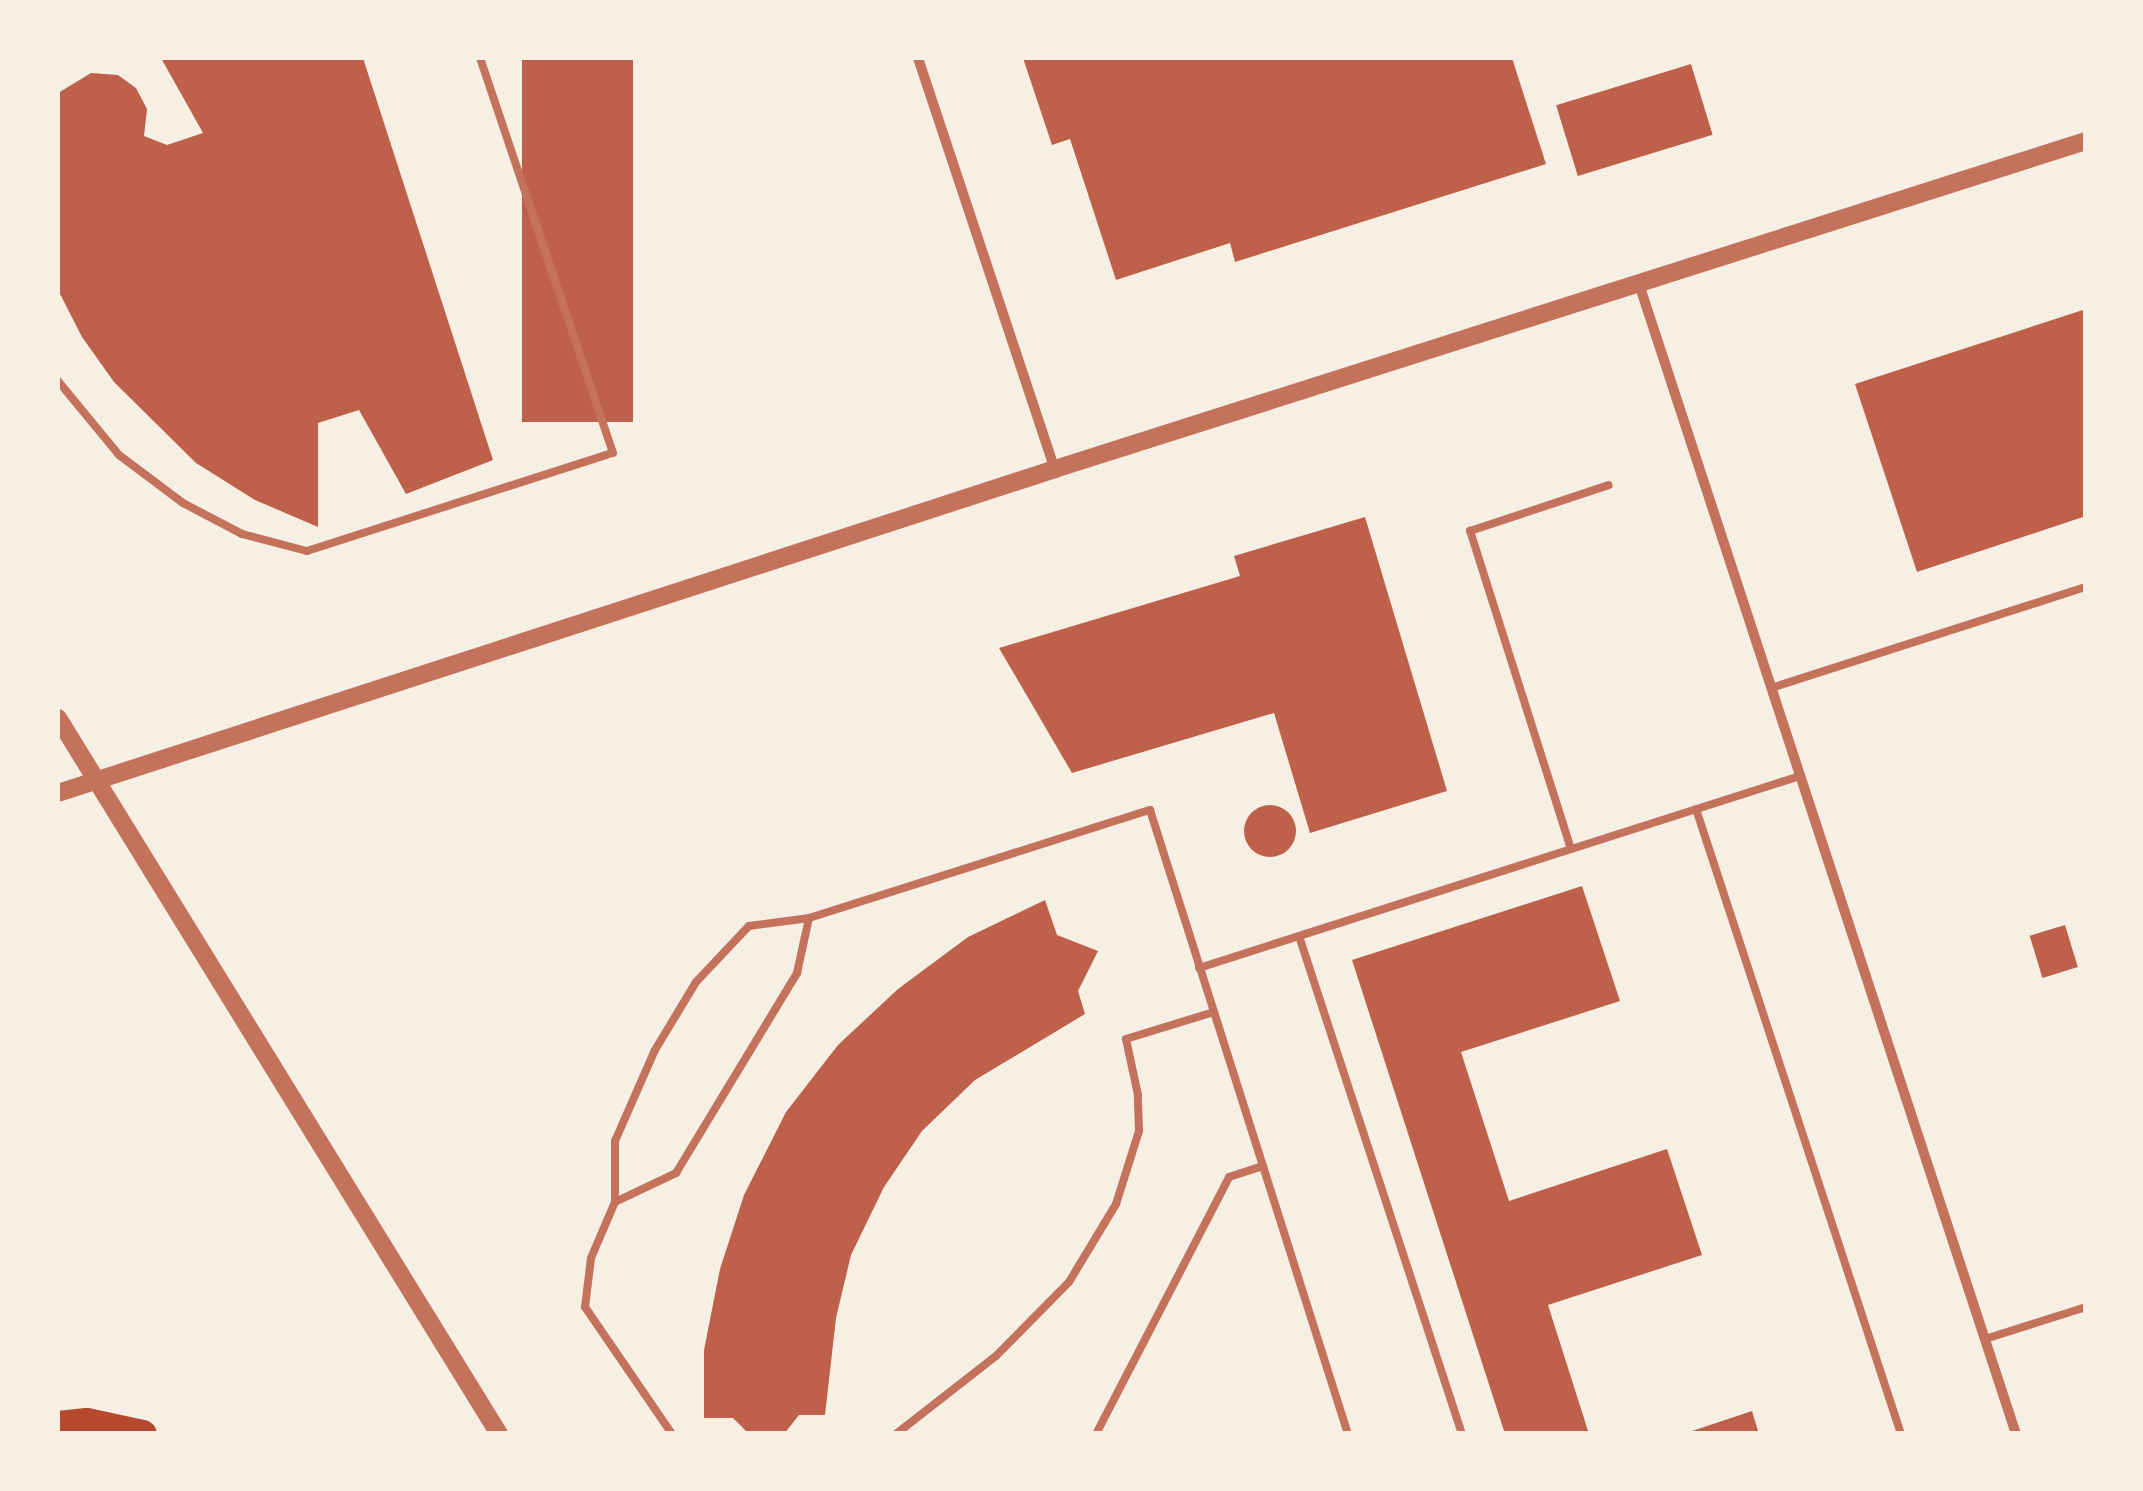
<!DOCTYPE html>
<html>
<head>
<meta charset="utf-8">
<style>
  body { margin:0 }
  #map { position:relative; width:2143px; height:1491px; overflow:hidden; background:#f6efe4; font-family:Rubik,sans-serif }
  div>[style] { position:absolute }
  .building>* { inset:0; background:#bf614a; transform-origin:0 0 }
  .round { border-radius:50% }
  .service>* { height:8px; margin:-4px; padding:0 4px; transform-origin:4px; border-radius:4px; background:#c5725c }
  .minor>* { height:10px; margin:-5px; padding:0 5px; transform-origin:5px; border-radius:5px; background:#c5725c }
  .tertiary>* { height:18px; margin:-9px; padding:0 9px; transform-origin:9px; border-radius:9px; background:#c5725c }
  .trunk>* { height:28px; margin:-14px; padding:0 14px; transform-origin:14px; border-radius:14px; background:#b5482f }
  span { translate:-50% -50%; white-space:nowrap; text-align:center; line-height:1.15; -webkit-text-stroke:8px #f6efe4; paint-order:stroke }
  .frame { position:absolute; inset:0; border:60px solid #f6efe4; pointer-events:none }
</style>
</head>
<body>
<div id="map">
  <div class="building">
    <i style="clip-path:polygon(161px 58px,363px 58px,493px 460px,406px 494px,359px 410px,318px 423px,318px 527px,255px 500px,196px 463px,114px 382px,82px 337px,58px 290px,58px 93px,91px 73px,118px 75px,136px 88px,147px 109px,144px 136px,167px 145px,203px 133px)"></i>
    <i style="left:522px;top:58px;width:111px;height:364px"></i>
    <i style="clip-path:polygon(1023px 58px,1512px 58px,1546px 164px,1235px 262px,1230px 243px,1116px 280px,1070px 139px,1052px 145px)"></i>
    <i style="left:1691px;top:64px;width:74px;height:141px;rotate:73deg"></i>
    <i style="clip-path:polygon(2086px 309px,2086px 516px,1917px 572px,1855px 384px)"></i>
    <i style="clip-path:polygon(1365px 517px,1447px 791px,1310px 833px,1274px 713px,1072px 773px,999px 648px,1240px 576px,1234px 556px)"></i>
    <i class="round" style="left:1244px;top:805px;width:52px;height:52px"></i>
    <i style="clip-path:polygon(1582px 886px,1620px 1001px,1461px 1052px,1509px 1201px,1667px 1149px,1702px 1255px,1548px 1305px,1589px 1434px,1505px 1434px,1352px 960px)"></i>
    <i style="clip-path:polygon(1045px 900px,1057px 935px,1098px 951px,1078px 991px,1085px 1014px,975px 1080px,922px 1131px,884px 1187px,851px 1255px,836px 1318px,825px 1415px,799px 1415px,784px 1434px,749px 1434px,733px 1418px,704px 1418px,704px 1350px,720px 1269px,744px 1195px,786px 1112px,838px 1045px,898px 989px,968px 937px)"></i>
    <i style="left:2065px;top:925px;width:44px;height:37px;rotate:73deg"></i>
    <i style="clip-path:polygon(1752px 1411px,1759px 1434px,1687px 1434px,1686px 1433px)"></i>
  </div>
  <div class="service">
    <i style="left:58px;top:381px;width:96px;rotate:50.5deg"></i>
    <i style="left:119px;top:455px;width:80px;rotate:36.9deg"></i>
    <i style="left:183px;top:503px;width:67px;rotate:27.7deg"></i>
    <i style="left:242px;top:534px;width:67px;rotate:14.7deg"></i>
    <i style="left:307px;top:551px;width:321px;rotate:-17.8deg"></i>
    <i style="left:613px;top:453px;width:417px;rotate:-108.6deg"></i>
    <i style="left:1771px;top:688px;width:331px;rotate:-17.8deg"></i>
    <i style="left:1696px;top:809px;width:658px;rotate:71.84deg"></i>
    <i style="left:1571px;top:849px;width:334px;rotate:-107.6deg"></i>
    <i style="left:1470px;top:531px;width:146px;rotate:-18.3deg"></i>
    <i style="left:1299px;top:936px;width:524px;rotate:71.88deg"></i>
    <i style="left:1199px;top:968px;width:631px;rotate:-17.72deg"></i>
    <i style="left:615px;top:1202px;width:68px;rotate:-25.4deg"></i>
    <i style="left:676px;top:1173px;width:234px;rotate:-58.8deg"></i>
    <i style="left:797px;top:973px;width:56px;rotate:-77.7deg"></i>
    <i style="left:1985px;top:1339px;width:106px;rotate:-17.6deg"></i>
    <i style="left:672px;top:1434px;width:154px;rotate:-124.4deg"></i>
    <i style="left:585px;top:1307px;width:49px;rotate:-83deg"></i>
    <i style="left:591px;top:1258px;width:61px;rotate:-66.8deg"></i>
    <i style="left:615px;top:1202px;width:61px;rotate:-90deg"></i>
    <i style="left:615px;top:1141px;width:99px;rotate:-66.3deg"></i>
    <i style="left:655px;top:1050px;width:79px;rotate:-58.9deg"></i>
    <i style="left:696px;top:982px;width:77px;rotate:-46.6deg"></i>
    <i style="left:749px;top:926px;width:61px;rotate:-7.6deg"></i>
    <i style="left:809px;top:918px;width:358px;rotate:-17.6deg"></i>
    <i style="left:1150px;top:810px;width:655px;rotate:72.4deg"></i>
    <i style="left:896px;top:1434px;width:127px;rotate:-38deg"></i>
    <i style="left:996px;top:1356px;width:104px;rotate:-45.4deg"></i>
    <i style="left:1069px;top:1282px;width:91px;rotate:-58.9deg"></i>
    <i style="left:1116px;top:1204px;width:77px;rotate:-72.5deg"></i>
    <i style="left:1139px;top:1131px;width:36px;rotate:-92deg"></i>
    <i style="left:1138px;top:1095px;width:57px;rotate:-102.1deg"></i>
    <i style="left:1126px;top:1039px;width:92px;rotate:-17.1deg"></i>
    <i style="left:1096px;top:1434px;width:289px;rotate:-62.6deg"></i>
    <i style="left:1229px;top:1177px;width:36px;rotate:-18deg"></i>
  </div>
  <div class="minor">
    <i style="left:918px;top:58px;width:433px;rotate:71.6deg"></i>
    <i style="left:1639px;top:284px;width:1210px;rotate:71.85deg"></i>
  </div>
  <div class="tertiary">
    <i style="left:58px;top:718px;width:841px;rotate:58.37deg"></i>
    <i style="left:58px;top:793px;width:1048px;rotate:-18deg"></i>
    <i style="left:1055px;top:469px;width:1082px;rotate:-17.65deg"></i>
  </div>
  <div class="trunk">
    <i style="left:58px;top:1425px;width:29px;rotate:-6deg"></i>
    <i style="left:87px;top:1422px;width:57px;rotate:12.1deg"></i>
  </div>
  <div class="frame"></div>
</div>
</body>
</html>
